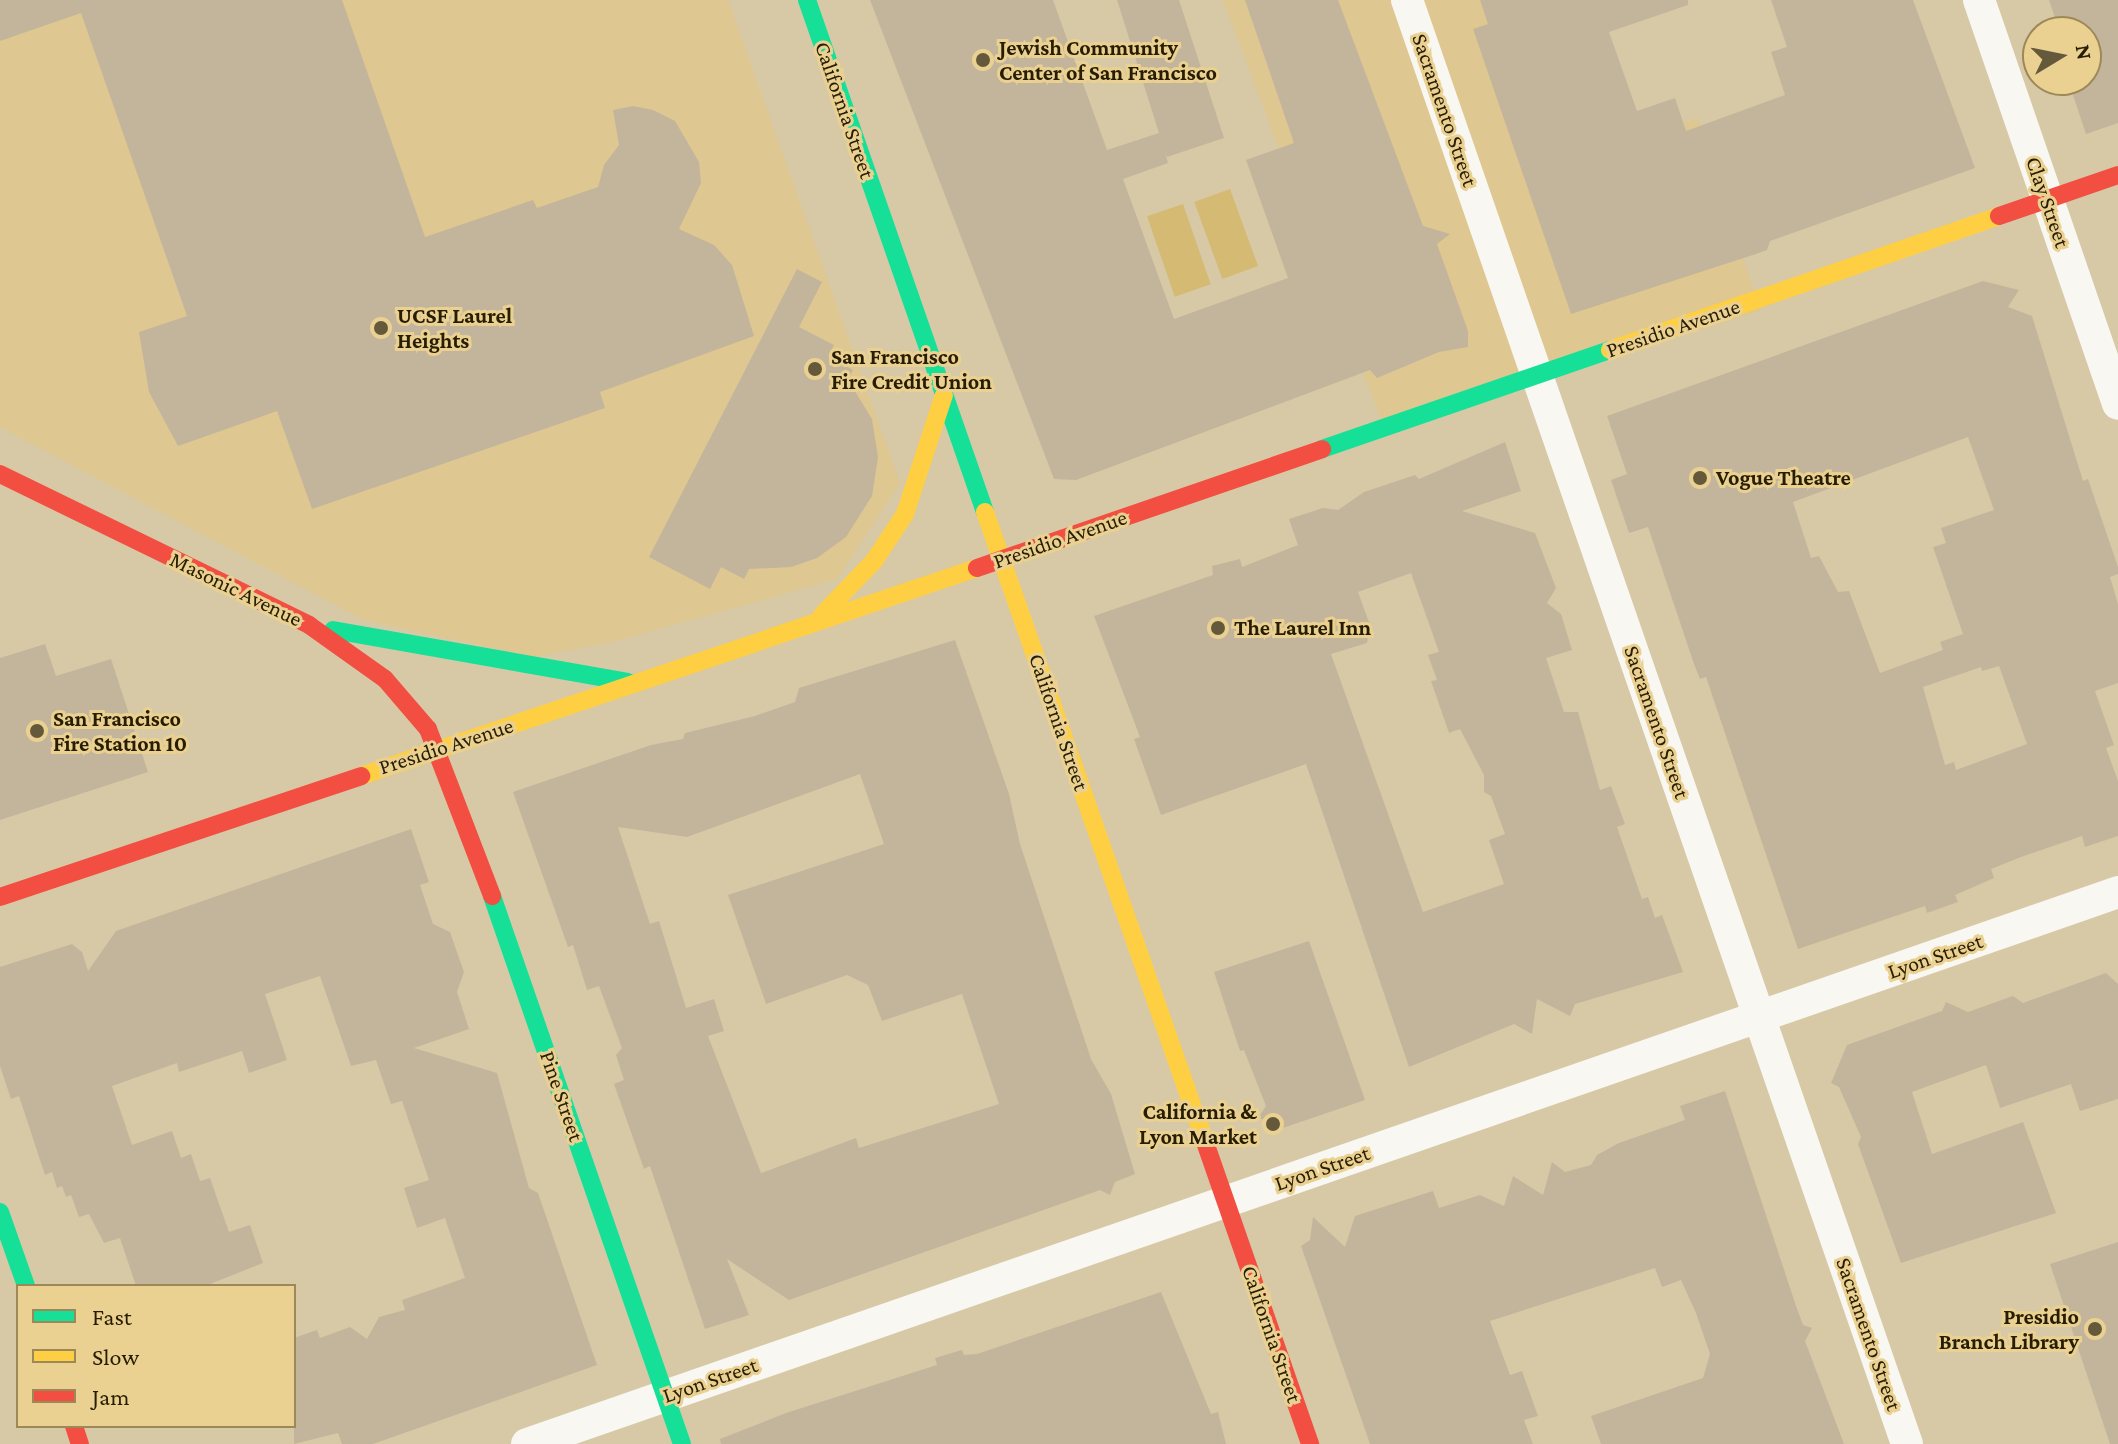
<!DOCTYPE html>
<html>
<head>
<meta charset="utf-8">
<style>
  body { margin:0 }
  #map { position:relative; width:2118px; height:1444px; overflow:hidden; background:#d7c9a5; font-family:"Crimson Pro",serif }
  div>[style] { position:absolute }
  .built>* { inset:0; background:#dec790 }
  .green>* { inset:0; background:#d4ba73; transform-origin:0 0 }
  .building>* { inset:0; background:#c3b59b }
  .street>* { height:32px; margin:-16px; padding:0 16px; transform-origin:16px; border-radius:16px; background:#f9f7f2 }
  .fast>* { height:18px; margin:-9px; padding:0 9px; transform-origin:9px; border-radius:9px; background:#16e098 }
  .slow>* { height:18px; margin:-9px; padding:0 9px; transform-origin:9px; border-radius:9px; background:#ffcf43 }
  .jam>* { height:18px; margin:-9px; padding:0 9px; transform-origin:9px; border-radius:9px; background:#f24e42 }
  .dots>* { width:22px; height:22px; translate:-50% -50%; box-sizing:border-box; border:4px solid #ebd191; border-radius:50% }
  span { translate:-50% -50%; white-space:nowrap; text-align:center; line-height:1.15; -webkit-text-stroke:6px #ebd191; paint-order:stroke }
  .poi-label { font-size:22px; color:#271d03; font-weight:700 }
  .left { translate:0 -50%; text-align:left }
  .right { translate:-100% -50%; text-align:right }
  .street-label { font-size:22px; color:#271d03 }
  .legend { position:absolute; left:16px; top:1284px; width:280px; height:144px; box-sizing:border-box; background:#ebd191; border:2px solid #9d8958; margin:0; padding:10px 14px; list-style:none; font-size:24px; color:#271d03 }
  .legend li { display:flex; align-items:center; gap:16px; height:40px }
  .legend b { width:40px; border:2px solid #9d8958 }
  .north { position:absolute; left:2022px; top:16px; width:80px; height:80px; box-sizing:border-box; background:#ebd191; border:2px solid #9d8958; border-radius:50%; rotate:80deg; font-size:22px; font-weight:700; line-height:32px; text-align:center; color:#271d03 }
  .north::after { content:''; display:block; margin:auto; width:28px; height:36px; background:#65593c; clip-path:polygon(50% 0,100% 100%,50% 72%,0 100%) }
</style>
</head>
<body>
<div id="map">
  <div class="built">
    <i style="clip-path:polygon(0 0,728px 0,900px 483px,837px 579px,616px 641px,534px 657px,364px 620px,0 427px)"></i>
    <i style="clip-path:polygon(1223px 0,1591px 0,1638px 139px,1698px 118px,1760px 311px,1384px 428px)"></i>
  </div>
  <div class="green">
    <i style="left:1230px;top:189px;width:82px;height:38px;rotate:70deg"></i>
    <i style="left:1183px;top:204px;width:85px;height:38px;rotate:71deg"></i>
  </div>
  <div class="building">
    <i style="clip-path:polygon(0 0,342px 0,425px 237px,533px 200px,537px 208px,598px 187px,604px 165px,619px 145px,613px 110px,633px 106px,653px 110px,675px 121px,699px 162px,701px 183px,679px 229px,714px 245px,732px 265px,754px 336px,600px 392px,605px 408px,312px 509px,277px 411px,178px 446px,149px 392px,139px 332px,187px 316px,81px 13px,0 41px)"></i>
    <i style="clip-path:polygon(870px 0,1053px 0,1107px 150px,1159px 133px,1117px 0,1179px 0,1224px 138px,1167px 157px,1165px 152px,1168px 163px,1123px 179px,1174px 319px,1288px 278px,1246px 160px,1294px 143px,1245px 0,1338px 0,1423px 226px,1450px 234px,1437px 244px,1468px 331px,1468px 347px,1439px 352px,1377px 378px,1370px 370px,1076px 480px,1054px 479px)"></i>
    <i style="clip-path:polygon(1480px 0,1688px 0,1688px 5px,1609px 32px,1637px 111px,1675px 98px,1686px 131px,1785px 95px,1771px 52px,1787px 47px,1771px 0,1913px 0,1975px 168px,1770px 241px,1767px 250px,1756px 254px,1571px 314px,1473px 29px,1488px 24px)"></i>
    <i style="clip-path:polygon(2049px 0,2118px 0,2118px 123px,2086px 134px,2068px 80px,2086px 80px,2086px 32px,2060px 32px)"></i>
    <i style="clip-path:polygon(797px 269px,822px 282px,799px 327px,834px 345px,828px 356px,853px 370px,848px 380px,872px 419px,878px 457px,872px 496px,846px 537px,817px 558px,791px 567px,749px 569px,744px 579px,721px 567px,710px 589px,649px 557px)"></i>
    <i style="clip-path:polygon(evenodd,1983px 281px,2019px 290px,2008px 307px,2032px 316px,2083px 481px,2088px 479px,2118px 567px,2118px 574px,2110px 577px,2118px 604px,2118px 683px,2095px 691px,2114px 745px,2106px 748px,2118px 781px,2118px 836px,2085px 847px,2082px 836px,2021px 857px,1991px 869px,1994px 878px,1955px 895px,1958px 902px,1927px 913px,1925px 906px,1798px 949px,1706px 677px,1700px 679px,1694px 664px,1648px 527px,1629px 533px,1611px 480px,1627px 474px,1607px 416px,1983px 281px,1968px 437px,1994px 510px,1941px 528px,1946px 543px,1933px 547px,1963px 634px,1940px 642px,1943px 650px,1880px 673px,1849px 591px,1838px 592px,1819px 556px,1811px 558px,1793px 502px,1968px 437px,1983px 281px,1999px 666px,2027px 744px,1956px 770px,1954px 762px,1945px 765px,1923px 687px,1981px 667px,1982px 671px,1999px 666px)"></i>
    <i style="clip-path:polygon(evenodd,1505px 442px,1521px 491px,1462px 511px,1535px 533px,1556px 588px,1547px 603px,1561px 614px,1572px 650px,1546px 658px,1564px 712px,1578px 712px,1600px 790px,1611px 786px,1625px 824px,1617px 827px,1642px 899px,1648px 897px,1655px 918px,1662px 915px,1683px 972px,1575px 1004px,1570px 1016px,1537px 999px,1532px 1034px,1514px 1024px,1409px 1067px,1306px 764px,1161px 815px,1134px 739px,1140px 737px,1094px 616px,1213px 575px,1212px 566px,1240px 559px,1242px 567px,1298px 545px,1289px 519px,1323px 508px,1338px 510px,1364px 492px,1415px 475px,1419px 479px,1505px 442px,1411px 573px,1439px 652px,1428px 655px,1437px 680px,1431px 681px,1449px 733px,1460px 729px,1484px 775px,1484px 792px,1491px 796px,1505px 834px,1489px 840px,1504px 884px,1423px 912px,1331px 654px,1367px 643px,1370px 625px,1358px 592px,1411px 573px)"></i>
    <i style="clip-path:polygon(evenodd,955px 640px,1009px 794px,1020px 844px,1091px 1059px,1111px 1094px,1135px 1174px,1115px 1182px,1110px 1195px,1100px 1190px,789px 1300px,727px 1259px,749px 1315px,705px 1329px,650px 1166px,644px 1169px,614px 1084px,624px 1080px,616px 1055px,622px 1048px,599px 986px,587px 990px,573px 945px,568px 947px,513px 792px,651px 745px,683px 739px,685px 733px,755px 716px,795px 702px,799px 688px,955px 640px,860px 774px,884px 844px,728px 895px,766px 1004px,847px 975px,868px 985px,882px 1021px,962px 994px,999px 1104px,859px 1148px,856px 1138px,761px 1173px,708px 1036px,724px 1031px,714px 999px,686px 1008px,659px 921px,650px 924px,618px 827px,687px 837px,860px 774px)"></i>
    <i style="clip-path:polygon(45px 644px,56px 676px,111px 659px,148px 772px,0 820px,0 658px)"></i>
    <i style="clip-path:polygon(411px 829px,429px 882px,420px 885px,433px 924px,450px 932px,464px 972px,457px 992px,469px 1029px,414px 1048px,497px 1073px,529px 1188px,538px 1193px,597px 1365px,373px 1444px,342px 1444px,338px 1433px,294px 1444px,294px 1338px,317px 1330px,320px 1338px,350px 1327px,367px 1339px,379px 1317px,405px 1310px,402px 1300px,465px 1278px,445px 1218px,417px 1228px,404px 1188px,429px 1180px,402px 1101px,391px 1104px,376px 1060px,351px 1066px,320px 976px,265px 994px,287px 1060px,249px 1073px,242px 1051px,179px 1072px,177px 1063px,112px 1086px,132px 1145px,172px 1131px,181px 1158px,191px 1154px,200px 1181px,210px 1178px,229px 1232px,250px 1225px,263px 1263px,205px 1286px,136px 1286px,120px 1238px,104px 1243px,89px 1214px,79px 1217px,71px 1195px,66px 1197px,62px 1186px,57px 1188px,52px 1172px,45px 1175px,19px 1096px,11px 1099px,0 1066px,0 967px,72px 944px,82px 952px,88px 971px,116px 931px)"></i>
    <i style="clip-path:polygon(1309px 941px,1365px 1100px,1274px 1131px,1270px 1121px,1258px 1118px,1266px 1106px,1244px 1050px,1240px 1051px,1214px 972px)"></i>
    <i style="clip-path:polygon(2106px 973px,2118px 984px,2118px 1099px,2080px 1111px,2071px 1084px,2000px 1108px,1986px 1065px,1912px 1092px,1932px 1154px,2023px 1122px,2056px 1213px,1901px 1263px,1858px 1144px,1861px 1137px,1839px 1087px,1831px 1083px,1847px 1045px,1942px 1011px,1946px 1002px,1968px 1012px,2013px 996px,2023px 1003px)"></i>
    <i style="clip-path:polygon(1725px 1091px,1796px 1306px,1803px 1325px,1812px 1328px,1805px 1341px,1844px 1444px,1601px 1444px,1591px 1416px,1703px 1378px,1710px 1354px,1696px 1313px,1681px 1280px,1662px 1287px,1655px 1268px,1490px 1321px,1510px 1375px,1522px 1371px,1538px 1416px,1524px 1420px,1533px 1444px,1370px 1444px,1301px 1246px,1310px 1240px,1313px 1217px,1345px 1247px,1355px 1216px,1433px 1191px,1439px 1208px,1480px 1195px,1504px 1206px,1513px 1176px,1543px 1195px,1552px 1162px,1565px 1172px,1591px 1165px,1597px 1155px,1619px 1143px,1685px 1120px,1680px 1106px)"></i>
    <i style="clip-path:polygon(2118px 1242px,2118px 1444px,2110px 1444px,2050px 1264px)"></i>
    <i style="clip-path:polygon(1161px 1292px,1211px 1414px,1218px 1412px,1226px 1444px,721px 1444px,720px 1439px,786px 1413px,937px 1365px,935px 1358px,962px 1350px,964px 1355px,977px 1354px)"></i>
  </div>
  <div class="street">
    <i style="left:1407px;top:0;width:1528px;rotate:70.9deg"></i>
    <i style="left:1979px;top:0;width:427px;rotate:71deg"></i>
    <i style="left:527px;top:1444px;width:1684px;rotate:-19.13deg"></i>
  </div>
  <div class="fast">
    <i style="left:807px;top:0;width:542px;rotate:70.83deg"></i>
    <i style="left:1322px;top:449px;width:305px;rotate:-19deg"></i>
    <i style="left:333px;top:630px;width:299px;rotate:10deg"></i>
    <i style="left:492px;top:896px;width:580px;rotate:70.88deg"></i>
    <i style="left:0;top:1212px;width:78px;rotate:70.6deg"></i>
  </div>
  <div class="slow">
    <i style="left:1610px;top:350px;width:411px;rotate:-19deg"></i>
    <i style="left:985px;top:512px;width:670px;rotate:70.75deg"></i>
    <i style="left:822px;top:615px;width:75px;rotate:-46.1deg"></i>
    <i style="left:874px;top:561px;width:56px;rotate:-56.6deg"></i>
    <i style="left:905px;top:514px;width:125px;rotate:-71.9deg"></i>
    <i style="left:361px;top:776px;width:650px;rotate:-18.66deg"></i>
  </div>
  <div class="jam">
    <i style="left:1999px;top:216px;width:126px;rotate:-19deg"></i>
    <i style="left:0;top:474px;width:344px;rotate:26deg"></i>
    <i style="left:309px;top:625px;width:93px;rotate:35.4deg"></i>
    <i style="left:385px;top:679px;width:66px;rotate:49.3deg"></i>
    <i style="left:428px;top:729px;width:179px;rotate:69deg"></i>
    <i style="left:977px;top:568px;width:365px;rotate:-19deg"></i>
    <i style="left:0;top:897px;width:381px;rotate:-18.5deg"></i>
    <i style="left:1206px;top:1145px;width:317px;rotate:70.8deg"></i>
    <i style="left:74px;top:1426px;width:19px;rotate:72deg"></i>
  </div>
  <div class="dots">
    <i style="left:983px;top:60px;background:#65593c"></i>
    <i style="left:381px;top:328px;background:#65593c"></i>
    <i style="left:815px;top:369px;background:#65593c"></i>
    <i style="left:1700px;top:478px;background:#65593c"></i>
    <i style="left:1218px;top:628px;background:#65593c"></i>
    <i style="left:37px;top:731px;background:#65593c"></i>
    <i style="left:1273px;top:1124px;background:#65593c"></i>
    <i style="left:2095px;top:1329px;background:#65593c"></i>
  </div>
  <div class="poi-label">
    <span class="left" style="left:999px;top:60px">Jewish Community<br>Center of San Francisco</span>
    <span class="left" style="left:397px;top:328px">UCSF Laurel<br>Heights</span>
    <span class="left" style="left:831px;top:369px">San Francisco<br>Fire Credit Union</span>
    <span class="left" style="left:1716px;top:478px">Vogue Theatre</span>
    <span class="left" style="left:1234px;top:628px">The Laurel Inn</span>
    <span class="left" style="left:53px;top:731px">San Francisco<br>Fire Station 10</span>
    <span class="right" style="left:1257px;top:1124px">California &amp;<br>Lyon Market</span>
    <span class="right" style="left:2079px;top:1329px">Presidio<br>Branch Library</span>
  </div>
  <div class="street-label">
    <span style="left:845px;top:110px;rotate:71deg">California Street</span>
    <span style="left:1445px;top:110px;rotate:71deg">Sacramento Street</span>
    <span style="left:2048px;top:202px;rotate:71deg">Clay Street</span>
    <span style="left:1673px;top:328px;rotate:-19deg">Presidio Avenue</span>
    <span style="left:1060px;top:539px;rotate:-19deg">Presidio Avenue</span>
    <span style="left:236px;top:589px;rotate:26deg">Masonic Avenue</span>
    <span style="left:1059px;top:722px;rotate:71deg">California Street</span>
    <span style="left:1657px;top:722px;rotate:71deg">Sacramento Street</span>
    <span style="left:446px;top:746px;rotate:-18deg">Presidio Avenue</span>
    <span style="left:1935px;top:956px;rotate:-19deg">Lyon Street</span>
    <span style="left:562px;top:1096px;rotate:71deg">Pine Street</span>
    <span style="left:1322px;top:1168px;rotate:-19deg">Lyon Street</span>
    <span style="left:1272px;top:1334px;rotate:71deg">California Street</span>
    <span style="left:1869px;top:1334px;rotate:71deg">Sacramento Street</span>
    <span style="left:710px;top:1380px;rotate:-19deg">Lyon Street</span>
  </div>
  <ul class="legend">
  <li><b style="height:10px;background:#16e098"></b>Fast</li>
  <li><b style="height:10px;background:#ffcf43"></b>Slow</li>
  <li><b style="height:10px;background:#f24e42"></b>Jam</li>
  </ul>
  <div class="north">N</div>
</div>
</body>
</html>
